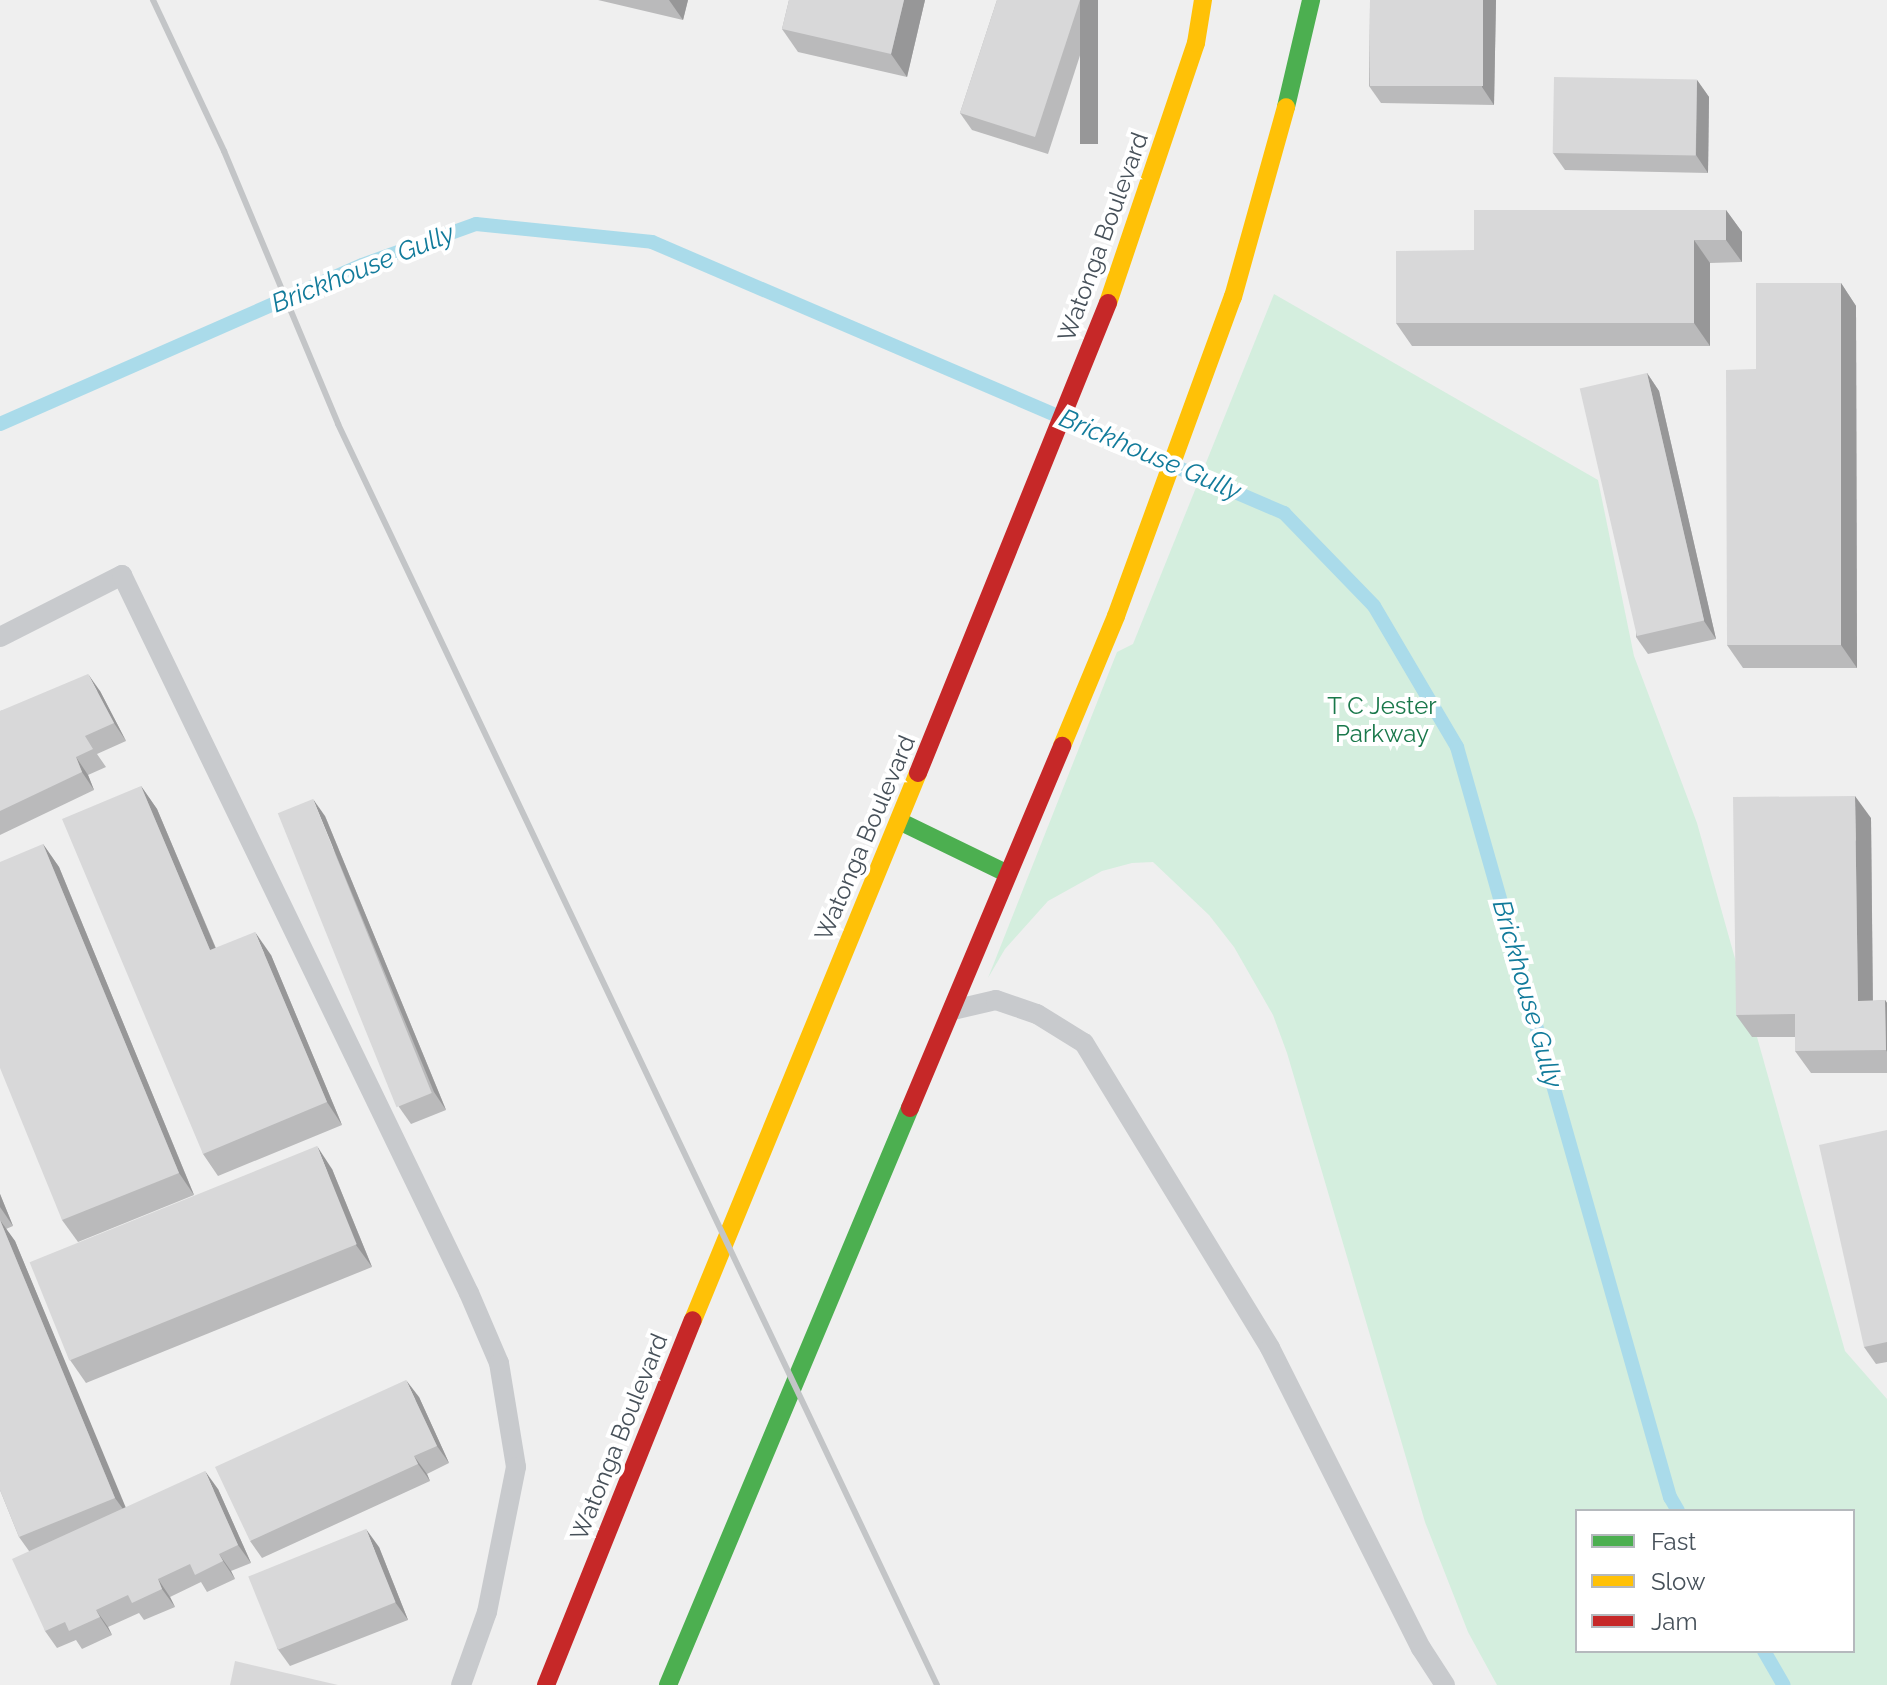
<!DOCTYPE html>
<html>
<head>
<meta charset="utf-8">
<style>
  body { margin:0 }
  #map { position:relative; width:1887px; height:1685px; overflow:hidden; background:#efefef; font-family:Raleway,sans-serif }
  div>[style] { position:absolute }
  .green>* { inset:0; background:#d4eede }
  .stream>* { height:14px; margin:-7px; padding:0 7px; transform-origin:7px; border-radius:7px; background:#aadbea }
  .lane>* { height:20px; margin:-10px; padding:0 10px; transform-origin:10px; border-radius:10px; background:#c8cacd }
  .fast>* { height:18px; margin:-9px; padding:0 9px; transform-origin:9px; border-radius:9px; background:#4caf50 }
  .slow>* { height:18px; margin:-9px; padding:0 9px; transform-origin:9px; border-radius:9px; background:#ffc107 }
  .jam>* { height:18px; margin:-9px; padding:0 9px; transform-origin:9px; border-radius:9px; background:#c62828 }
  .rail>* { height:6px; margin:-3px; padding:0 3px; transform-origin:3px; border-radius:3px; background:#c3c5c7 }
  .wall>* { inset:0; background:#bababb }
  .shaded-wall>* { inset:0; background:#979798; transform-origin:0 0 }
  .building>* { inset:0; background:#d8d8d9; transform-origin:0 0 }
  span { translate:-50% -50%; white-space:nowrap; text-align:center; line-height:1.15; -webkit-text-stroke:8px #fff; paint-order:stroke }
  .street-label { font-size:24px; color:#47515a }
  .park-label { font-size:24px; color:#1a784b }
  .water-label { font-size:26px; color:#127b9b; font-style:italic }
  .legend { position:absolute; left:1575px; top:1509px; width:280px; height:144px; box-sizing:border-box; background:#fff; border:2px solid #b5b9bd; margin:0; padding:10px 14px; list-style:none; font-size:24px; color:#47515a }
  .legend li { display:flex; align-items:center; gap:16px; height:40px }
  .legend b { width:40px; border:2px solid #b5b9bd }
</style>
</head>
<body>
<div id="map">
  <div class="green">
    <i style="clip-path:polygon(evenodd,1274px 294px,1598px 480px,1634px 656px,1697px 823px,1845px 1351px,1887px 1399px,1887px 1685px,1497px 1685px,1468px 1632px,1425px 1522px,1287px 1053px,1273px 1015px,1234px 947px,1209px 915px,1153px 862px,1132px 863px,1102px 871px,1048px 901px,1005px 949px,988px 978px,1117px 652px,1133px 644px,1274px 294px,1577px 1511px,1853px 1511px,1853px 1651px,1577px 1651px,1577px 1511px)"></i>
  </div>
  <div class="stream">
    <i style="left:0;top:424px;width:395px;rotate:-23.7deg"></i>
    <i style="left:362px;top:265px;width:121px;rotate:-19.8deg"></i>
    <i style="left:476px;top:224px;width:177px;rotate:5.8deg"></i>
    <i style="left:652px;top:242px;width:688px;rotate:23.21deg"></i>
    <i style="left:1284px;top:513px;width:129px;rotate:45.9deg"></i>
    <i style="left:1374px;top:606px;width:164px;rotate:59.5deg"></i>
    <i style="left:1457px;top:747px;width:780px;rotate:74.15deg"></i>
    <i style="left:1670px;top:1497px;width:16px;rotate:60deg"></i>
    <i style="left:1764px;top:1651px;width:39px;rotate:60deg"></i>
  </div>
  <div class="lane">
    <i style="left:0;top:637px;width:137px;rotate:-26.9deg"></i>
    <i style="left:122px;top:575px;width:797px;rotate:64.21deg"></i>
    <i style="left:469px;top:1293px;width:76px;rotate:66.8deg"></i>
    <i style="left:499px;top:1363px;width:105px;rotate:80.7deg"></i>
    <i style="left:516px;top:1467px;width:148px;rotate:101.3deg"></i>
    <i style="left:487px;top:1612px;width:77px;rotate:109.6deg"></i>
    <i style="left:953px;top:1010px;width:44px;rotate:-13.1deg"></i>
    <i style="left:996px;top:1000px;width:43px;rotate:18.9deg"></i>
    <i style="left:1037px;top:1014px;width:55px;rotate:31.7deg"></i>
    <i style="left:1084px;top:1043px;width:357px;rotate:58.6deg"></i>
    <i style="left:1270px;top:1348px;width:336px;rotate:63.3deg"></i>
    <i style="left:1421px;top:1648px;width:44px;rotate:57deg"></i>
  </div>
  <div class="fast">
    <i style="left:1286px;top:107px;width:110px;rotate:-76.8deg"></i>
    <i style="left:899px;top:821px;width:119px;rotate:25.9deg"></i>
    <i style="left:668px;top:1685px;width:626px;rotate:-67.25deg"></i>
  </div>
  <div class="slow">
    <i style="left:1108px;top:303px;width:274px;rotate:-71.3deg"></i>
    <i style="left:1196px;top:43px;width:44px;rotate:-80.8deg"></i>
    <i style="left:1062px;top:746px;width:141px;rotate:-67.4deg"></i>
    <i style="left:1116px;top:616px;width:340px;rotate:-69.9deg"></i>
    <i style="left:1233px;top:297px;width:197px;rotate:-74.4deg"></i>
    <i style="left:693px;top:1320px;width:591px;rotate:-67.64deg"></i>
  </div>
  <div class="jam">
    <i style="left:918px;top:773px;width:507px;rotate:-67.99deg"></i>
    <i style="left:910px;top:1108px;width:393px;rotate:-67.2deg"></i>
    <i style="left:546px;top:1685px;width:393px;rotate:-68.1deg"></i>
  </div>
  <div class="rail">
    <i style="left:153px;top:0;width:167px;rotate:64.8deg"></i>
    <i style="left:224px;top:151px;width:296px;rotate:67.3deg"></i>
    <i style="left:338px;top:424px;width:1396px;rotate:64.59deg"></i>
  </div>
  <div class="wall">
    <i style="clip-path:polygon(598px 0,688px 0,683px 20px)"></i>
    <i style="clip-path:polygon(789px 0,925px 0,907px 77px,798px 52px,782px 29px)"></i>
    <i style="clip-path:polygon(997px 0,1098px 0,1048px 154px,972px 130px,960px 113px)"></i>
    <i style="clip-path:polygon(1370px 0,1496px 0,1494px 105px,1381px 103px,1369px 86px)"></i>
    <i style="clip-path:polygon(1697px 80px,1709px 97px,1708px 173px,1565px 170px,1553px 153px)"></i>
    <i style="clip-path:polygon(1726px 210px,1742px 232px,1742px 262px,1710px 263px,1710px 346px,1412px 346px,1396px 323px,1474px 250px)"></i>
    <i style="clip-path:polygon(1841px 283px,1856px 306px,1857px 668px,1743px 668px,1727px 645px,1756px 369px)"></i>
    <i style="clip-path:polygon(1647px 373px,1659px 391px,1716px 639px,1648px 654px,1636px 637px)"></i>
    <i style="clip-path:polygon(100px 691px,126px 741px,97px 754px,106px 767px,88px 775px,94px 790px,0 835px,0 711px)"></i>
    <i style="clip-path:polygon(141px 786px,157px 809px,216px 948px,271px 955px,342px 1125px,218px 1176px,203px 1154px)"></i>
    <i style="clip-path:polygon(325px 816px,446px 1110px,411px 1124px,399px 1107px)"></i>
    <i style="clip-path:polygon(1871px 818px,1873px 1001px,1885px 1000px,1887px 1003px,1887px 1073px,1811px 1073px,1795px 1051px,1795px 1037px,1752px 1037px,1736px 1015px)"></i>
    <i style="clip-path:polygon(43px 844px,59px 867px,194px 1195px,78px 1242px,62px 1220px)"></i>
    <i style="clip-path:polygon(1887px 1130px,1887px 1362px,1876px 1364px,1864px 1347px)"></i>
    <i style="clip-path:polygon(332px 1169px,372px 1267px,86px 1383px,70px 1360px)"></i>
    <i style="clip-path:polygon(0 1194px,13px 1226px,6px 1229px,15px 1241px,125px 1508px,218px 1489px,251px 1563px,231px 1571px,235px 1579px,207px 1592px,201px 1582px,170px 1597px,175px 1607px,144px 1620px,139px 1613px,108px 1627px,112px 1635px,82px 1649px,76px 1640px,57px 1648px,45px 1631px,29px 1551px,19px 1537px,0 1490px)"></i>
    <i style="clip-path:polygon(419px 1397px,449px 1463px,427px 1474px,430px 1481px,262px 1558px,250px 1541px)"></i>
    <i style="clip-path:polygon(379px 1547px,408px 1620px,290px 1666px,277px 1648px)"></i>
  </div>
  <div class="shaded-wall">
    <i style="clip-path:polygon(669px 0,688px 0,683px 20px)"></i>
    <i style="clip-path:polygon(904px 0,925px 0,907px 77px,891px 54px)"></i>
    <i style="left:1080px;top:0;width:18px;height:144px"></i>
    <i style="clip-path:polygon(1483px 0,1496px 0,1494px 105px,1482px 87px)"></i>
    <i style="clip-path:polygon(1697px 80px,1709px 97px,1708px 173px,1696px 155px)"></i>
    <i style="clip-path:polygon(1726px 210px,1742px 232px,1742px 262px,1726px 240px)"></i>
    <i style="clip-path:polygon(1694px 240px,1710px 263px,1710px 346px,1694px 323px)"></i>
    <i style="clip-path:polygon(1841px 283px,1856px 306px,1857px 668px,1841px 645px)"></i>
    <i style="clip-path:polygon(1647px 373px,1659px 391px,1716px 639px,1704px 621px)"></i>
    <i style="clip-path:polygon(88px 674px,100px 691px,126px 741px,114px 723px)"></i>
    <i style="clip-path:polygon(76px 757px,88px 775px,94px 790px,82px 772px)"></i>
    <i style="clip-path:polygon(141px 786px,157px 809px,226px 973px,210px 950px)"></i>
    <i style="clip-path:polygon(1855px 796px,1871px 818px,1873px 1024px,1858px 1001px)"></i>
    <i style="clip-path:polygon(313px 799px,325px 816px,446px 1110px,434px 1092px)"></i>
    <i style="clip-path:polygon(43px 844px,59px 867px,194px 1195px,179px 1173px)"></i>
    <i style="clip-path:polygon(255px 932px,271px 955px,342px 1125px,327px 1102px)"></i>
    <i style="clip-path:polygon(1885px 1000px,1887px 1003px,1887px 1052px,1886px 1050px)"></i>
    <i style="clip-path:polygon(317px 1146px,332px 1169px,372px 1267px,356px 1245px)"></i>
    <i style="clip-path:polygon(0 1194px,13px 1226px,0 1207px)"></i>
    <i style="clip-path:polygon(0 1220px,15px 1241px,131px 1520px,115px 1498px)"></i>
    <i style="clip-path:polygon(406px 1380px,419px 1397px,449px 1463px,437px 1446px)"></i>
    <i style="clip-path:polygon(414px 1456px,427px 1474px,430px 1481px,418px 1464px)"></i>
    <i style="clip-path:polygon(205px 1471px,218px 1489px,251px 1563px,238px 1545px)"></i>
    <i style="clip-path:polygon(366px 1529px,379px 1547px,408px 1620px,395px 1602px)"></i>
    <i style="clip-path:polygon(219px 1554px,231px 1571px,235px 1579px,223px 1561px)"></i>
    <i style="clip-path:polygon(158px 1579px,170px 1597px,175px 1607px,162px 1589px)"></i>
    <i style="clip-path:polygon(96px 1610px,108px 1627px,112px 1635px,100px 1617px)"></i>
  </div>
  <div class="building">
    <i style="clip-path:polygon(789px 0,904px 0,891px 54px,782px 29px)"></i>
    <i style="clip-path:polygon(997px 0,1080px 0,1035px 137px,960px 113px)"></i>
    <i style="left:1370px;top:0;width:113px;height:86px"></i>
    <i style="left:1554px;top:77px;width:143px;height:76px;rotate:1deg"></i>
    <i style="clip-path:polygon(1474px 210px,1726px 210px,1726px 240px,1694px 240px,1694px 323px,1396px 323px,1396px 251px,1474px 250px)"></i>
    <i style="clip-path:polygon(1756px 283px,1841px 283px,1841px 645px,1727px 645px,1726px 370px,1756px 369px)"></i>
    <i style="left:1647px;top:373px;width:254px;height:69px;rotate:77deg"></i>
    <i style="clip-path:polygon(88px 674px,114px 723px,85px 736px,93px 749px,76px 757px,82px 772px,0 811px,0 711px)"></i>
    <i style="clip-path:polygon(141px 786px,210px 950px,255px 932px,327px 1102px,203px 1154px,62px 819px)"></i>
    <i style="clip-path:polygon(1855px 796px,1858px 1001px,1885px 1000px,1886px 1050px,1795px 1051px,1795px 1014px,1736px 1015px,1733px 797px)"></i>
    <i style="left:313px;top:799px;width:317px;height:38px;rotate:68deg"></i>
    <i style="clip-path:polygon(43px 844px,179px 1173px,62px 1220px,0 1068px,0 862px)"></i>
    <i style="clip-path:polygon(1887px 1130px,1887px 1342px,1864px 1347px,1819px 1145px)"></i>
    <i style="left:317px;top:1146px;width:106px;height:310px;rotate:68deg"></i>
    <i style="clip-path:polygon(0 1220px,115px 1498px,19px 1537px,0 1490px)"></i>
    <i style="clip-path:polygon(406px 1380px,437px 1446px,414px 1456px,418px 1464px,250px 1541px,215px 1467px)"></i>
    <i style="clip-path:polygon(205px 1471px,238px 1545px,219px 1554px,223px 1561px,195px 1575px,190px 1564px,158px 1579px,162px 1589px,132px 1603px,128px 1595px,96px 1610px,100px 1617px,69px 1631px,65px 1622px,45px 1631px,12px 1559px)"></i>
    <i style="left:366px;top:1529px;width:79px;height:127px;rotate:68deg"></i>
    <i style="clip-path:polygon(235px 1661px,338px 1685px,230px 1685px)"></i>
  </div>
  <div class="street-label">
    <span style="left:1103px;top:237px;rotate:-70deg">Watonga Boulevard</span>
    <span style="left:865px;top:838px;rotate:-67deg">Watonga Boulevard</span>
    <span style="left:619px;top:1437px;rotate:-68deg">Watonga Boulevard</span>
  </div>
  <div class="park-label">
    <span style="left:1382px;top:720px">T C Jester<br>Parkway</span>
  </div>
  <div class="water-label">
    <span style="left:363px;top:269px;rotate:-22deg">Brickhouse Gully</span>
    <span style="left:1150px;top:455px;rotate:23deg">Brickhouse Gully</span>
    <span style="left:1527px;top:994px;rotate:74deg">Brickhouse Gully</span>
  </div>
  <ul class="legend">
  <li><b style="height:10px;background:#4caf50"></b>Fast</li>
  <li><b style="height:10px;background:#ffc107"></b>Slow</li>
  <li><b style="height:10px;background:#c62828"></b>Jam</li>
  </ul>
</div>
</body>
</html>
